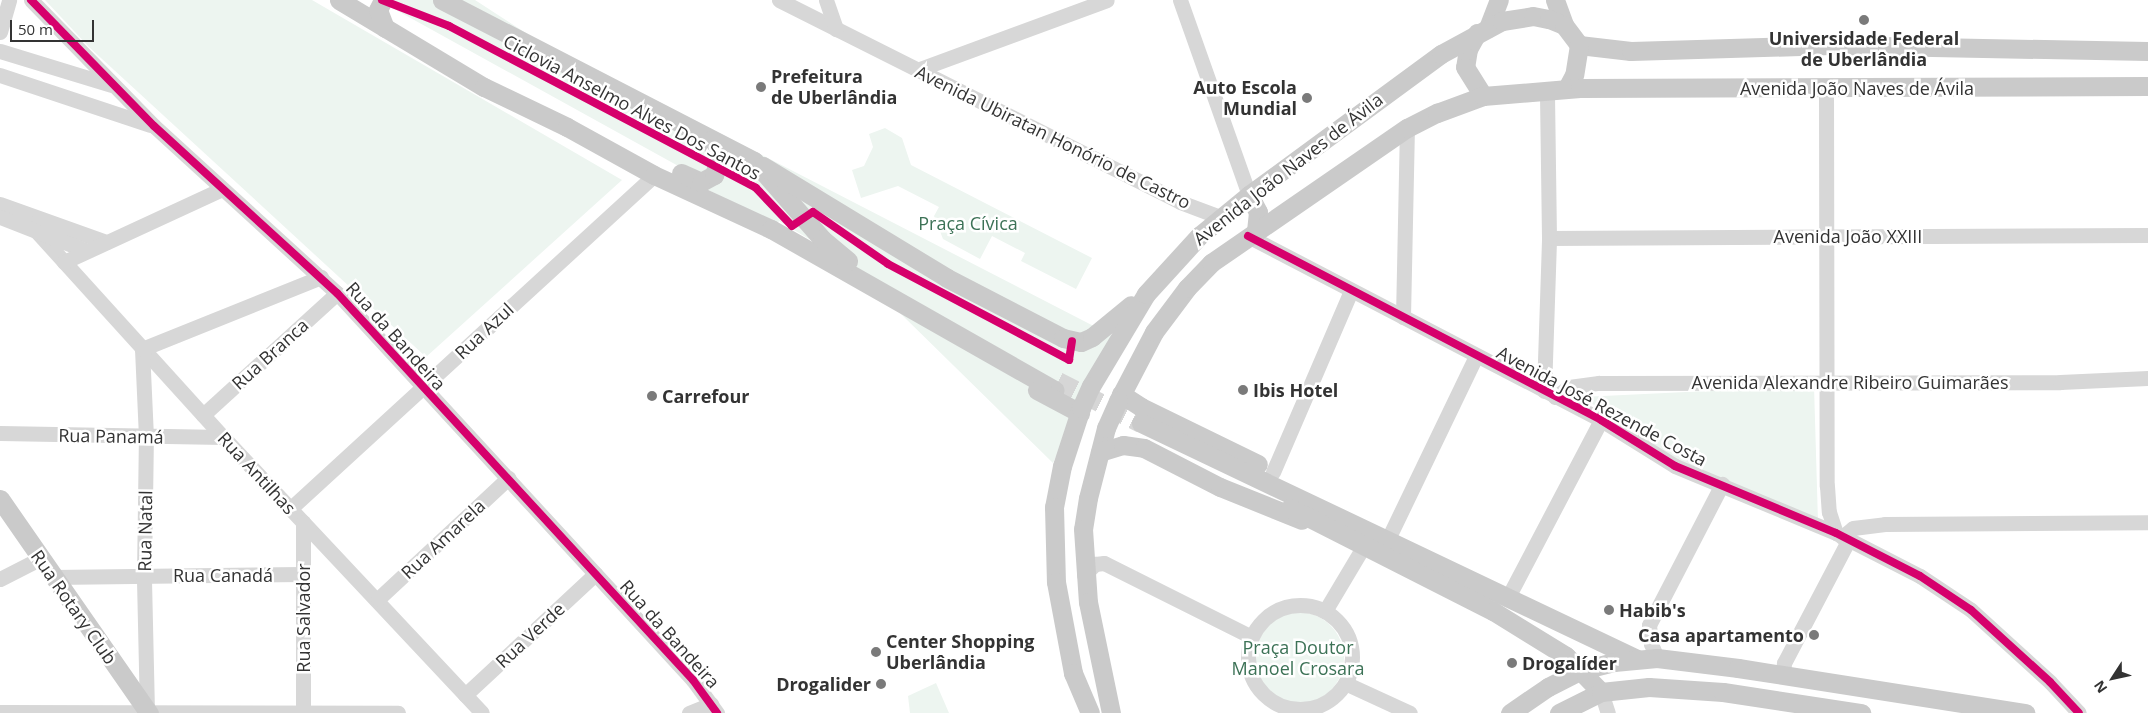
<!DOCTYPE html>
<html>
<head>
<meta charset="utf-8">
<style>
  body { margin:0 }
  #map { position:relative; width:2148px; height:713px; overflow:hidden; background:#fff; font-family:"Open Sans",sans-serif }
  div>[style] { position:absolute }
  .green>* { inset:0; background:#edf5f0 }
  .round { border-radius:50% }
  .major-tunnel>* { height:19px; margin-top:-9.5px; transform-origin:0; background:repeating-linear-gradient(90deg,#d6d6d6 0 19px,transparent 0 28px) }
  .minor>* { height:15px; margin:-7.5px; padding:0 7.5px; transform-origin:7.5px; border-radius:7.5px; background:#d7d7d7 }
  .minor>.ring { margin:-7.5px; padding:0; box-sizing:content-box; background:none; border:15px solid #d7d7d7; border-radius:50% }
  .major>* { height:19px; margin:-9.5px; padding:0 9.5px; transform-origin:9.5px; border-radius:9.5px; background:#cacaca }
  .major-bridge>* { height:19px; margin:-9.5px; padding:0 9.5px; transform-origin:9.5px; border-radius:9.5px; background:#cacaca }
  .cycleway>* { height:8px; margin:-4px; padding:0 4px; transform-origin:4px; border-radius:4px; background:#d6006c }
  .dots>* { width:14px; height:14px; translate:-50% -50%; box-sizing:border-box; border:2px solid #fff; border-radius:50% }
  span { translate:-50% -50%; white-space:nowrap; text-align:center; line-height:1.15; -webkit-text-stroke:5px #fff; paint-order:stroke }
  .poi-label { font-size:18px; color:#333; font-weight:700 }
  .left { translate:0 -50%; text-align:left }
  .right { translate:-100% -50%; text-align:right }
  .street-label { font-size:18px; color:#333 }
  .park-label { font-size:18px; color:#3c7256 }
  .north { position:absolute; left:2088px; top:653px; width:50px; height:50px; -webkit-text-stroke:4px #fff; paint-order:stroke; rotate:235deg; font-size:14px; font-weight:700; line-height:20px; text-align:center; color:#333 }
  .north::after { content:''; display:block; margin:auto; width:18px; height:22px; background:#333; clip-path:polygon(50% 0,100% 100%,50% 72%,0 100%) }
  .scale { position:absolute; left:10px; top:20px; width:84px; height:22px; box-sizing:border-box; border:2px solid #333; border-top:0; padding-left:6px; font-size:15px; line-height:18px; white-space:nowrap; color:#333; -webkit-text-stroke:4px #fff; paint-order:stroke }
</style>
</head>
<body>
<div id="map">
  <div class="green">
    <i style="clip-path:polygon(45px 0,312px 0,622px 180px,426px 357px,89px 47px)"></i>
    <i style="clip-path:polygon(378px 0,475px 0,529px 35px,1113px 336px,1053px 463px,849px 263px,779px 221px,776px 226px,697px 184px,700px 178px)"></i>
    <i style="clip-path:polygon(885px 128px,902px 138px,911px 165px,1092px 258px,1076px 289px,1021px 261px,1025px 253px,992px 236px,980px 259px,943px 239px,934px 216px,939px 207px,898px 186px,861px 198px,852px 170px,864px 166px,873px 147px,869px 134px)"></i>
    <i style="clip-path:polygon(1814px 386px,1818px 522px,1675px 459px,1582px 397px)"></i>
    <i class="round" style="left:1252px;top:612px;width:92px;height:92px"></i>
    <i style="clip-path:polygon(936px 683px,949px 713px,910px 713px,908px 696px)"></i>
  </div>
  <div class="major-tunnel">
    <i style="left:1058px;top:381px;width:93px;rotate:26.8deg"></i>
  </div>
  <div class="minor">
    <i style="left:31px;top:0;width:176px;rotate:45.7deg"></i>
    <i style="left:154px;top:126px;width:248px;rotate:42.4deg"></i>
    <i style="left:337px;top:293px;width:526px;rotate:47.39deg"></i>
    <i style="left:693px;top:680px;width:41px;rotate:54deg"></i>
    <i style="left:779px;top:0;width:449px;rotate:26.7deg"></i>
    <i style="left:1180px;top:202px;width:43px;rotate:20.6deg"></i>
    <i style="left:826px;top:0;width:31px;rotate:71deg"></i>
    <i style="left:1180px;top:0;width:207px;rotate:70.5deg"></i>
    <i style="left:0;top:32px;width:33px;rotate:-74deg"></i>
    <i style="left:0;top:51px;width:116px;rotate:17deg"></i>
    <i style="left:917px;top:70px;width:202px;rotate:-20.2deg"></i>
    <i style="left:0;top:75px;width:158px;rotate:18.4deg"></i>
    <i style="left:1826px;top:90px;width:396px;rotate:89.9deg"></i>
    <i style="left:1827px;top:486px;width:26px;rotate:86deg"></i>
    <i style="left:1829px;top:512px;width:22px;rotate:72deg"></i>
    <i style="left:0;top:204px;width:113px;rotate:19.7deg"></i>
    <i style="left:18px;top:211px;width:305px;rotate:47.8deg"></i>
    <i style="left:223px;top:437px;width:378px;rotate:46.8deg"></i>
    <i style="left:0;top:217px;width:93px;rotate:21.3deg"></i>
    <i style="left:1248px;top:236px;width:398px;rotate:27.5deg"></i>
    <i style="left:1601px;top:420px;width:87px;rotate:31.9deg"></i>
    <i style="left:1675px;top:466px;width:174px;rotate:22.6deg"></i>
    <i style="left:1836px;top:533px;width:94px;rotate:27.1deg"></i>
    <i style="left:1920px;top:576px;width:61px;rotate:33.7deg"></i>
    <i style="left:1971px;top:610px;width:107px;rotate:42.3deg"></i>
    <i style="left:2050px;top:682px;width:42px;rotate:46.9deg"></i>
    <i style="left:1549px;top:238px;width:599px;rotate:-0.29deg"></i>
    <i style="left:64px;top:262px;width:172px;rotate:-24.8deg"></i>
    <i style="left:1403px;top:317px;width:189px;rotate:-88.8deg"></i>
    <i style="left:1544px;top:391px;width:153px;rotate:-88.1deg"></i>
    <i style="left:1549px;top:238px;width:148px;rotate:-90.8deg"></i>
    <i style="left:1555px;top:397px;width:17px;rotate:-36deg"></i>
    <i style="left:1569px;top:387px;width:30px;rotate:-8deg"></i>
    <i style="left:1599px;top:383px;width:461px;rotate:-0.1deg"></i>
    <i style="left:2060px;top:382px;width:88px;rotate:-2.6deg"></i>
    <i style="left:203px;top:415px;width:181px;rotate:-42.3deg"></i>
    <i style="left:0;top:433px;width:223px;rotate:1deg"></i>
    <i style="left:1273px;top:472px;width:197px;rotate:-66.7deg"></i>
    <i style="left:291px;top:508px;width:493px;rotate:-42.5deg"></i>
    <i style="left:1842px;top:537px;width:14px;rotate:-39deg"></i>
    <i style="left:1853px;top:528px;width:32px;rotate:-7deg"></i>
    <i style="left:1885px;top:524px;width:263px;rotate:-0.4deg"></i>
    <i style="left:1388px;top:539px;width:203px;rotate:-64.3deg"></i>
    <i style="left:1084px;top:575px;width:16px;rotate:-45deg"></i>
    <i style="left:1095px;top:564px;width:9px;rotate:-6deg"></i>
    <i style="left:1104px;top:563px;width:165px;rotate:26.6deg"></i>
    <i style="left:52px;top:577px;width:251px;rotate:-0.7deg"></i>
    <i style="left:0;top:579px;width:44px;rotate:-27.1deg"></i>
    <i style="left:378px;top:599px;width:178px;rotate:-42.9deg"></i>
    <i style="left:1507px;top:599px;width:202px;rotate:-62.3deg"></i>
    <i class="ring" style="left:1248px;top:605px;width:89px;height:89px"></i>
    <i style="left:1325px;top:611px;width:78px;rotate:-59.2deg"></i>
    <i style="left:1657px;top:658px;width:15px;rotate:-113deg"></i>
    <i style="left:1651px;top:644px;width:19px;rotate:-96deg"></i>
    <i style="left:1649px;top:625px;width:159px;rotate:-62.6deg"></i>
    <i style="left:1783px;top:676px;width:13px;rotate:-86deg"></i>
    <i style="left:1784px;top:663px;width:138px;rotate:-62.3deg"></i>
    <i style="left:1347px;top:684px;width:69px;rotate:24.7deg"></i>
    <i style="left:1601px;top:692px;width:22px;rotate:72deg"></i>
    <i style="left:465px;top:695px;width:178px;rotate:-42.9deg"></i>
    <i style="left:0;top:712px;width:398px;rotate:0.1deg"></i>
    <i style="left:147px;top:712px;width:137px;rotate:-91.3deg"></i>
    <i style="left:144px;top:575px;width:138px;rotate:-89.2deg"></i>
    <i style="left:146px;top:437px;width:88px;rotate:-92.6deg"></i>
    <i style="left:142px;top:349px;width:193px;rotate:-21.9deg"></i>
    <i style="left:303px;top:713px;width:191px;rotate:-90deg"></i>
    <i style="left:689px;top:713px;width:24px;rotate:-22deg"></i>
  </div>
  <div class="major">
    <i style="left:339px;top:0;width:169px;rotate:31deg"></i>
    <i style="left:484px;top:87px;width:92px;rotate:25.7deg"></i>
    <i style="left:567px;top:127px;width:99px;rotate:28.9deg"></i>
    <i style="left:654px;top:175px;width:129px;rotate:24.8deg"></i>
    <i style="left:771px;top:229px;width:326px;rotate:29.6deg"></i>
    <i style="left:383px;top:0;width:11px;rotate:117deg"></i>
    <i style="left:378px;top:10px;width:19px;rotate:69deg"></i>
    <i style="left:442px;top:0;width:351px;rotate:27.3deg"></i>
    <i style="left:754px;top:161px;width:103px;rotate:48.9deg"></i>
    <i style="left:822px;top:239px;width:34px;rotate:40deg"></i>
    <i style="left:1555px;top:0;width:27px;rotate:70deg"></i>
    <i style="left:1488px;top:28px;width:30px;rotate:-69deg"></i>
    <i style="left:1477px;top:33px;width:18px;rotate:119deg"></i>
    <i style="left:1468px;top:49px;width:18px;rotate:99deg"></i>
    <i style="left:1465px;top:67px;width:34px;rotate:58deg"></i>
    <i style="left:1579px;top:45px;width:52px;rotate:6.6deg"></i>
    <i style="left:1631px;top:51px;width:200px;rotate:-1.7deg"></i>
    <i style="left:1831px;top:45px;width:317px;rotate:1.1deg"></i>
    <i style="left:763px;top:166px;width:215px;rotate:31.3deg"></i>
    <i style="left:947px;top:278px;width:131px;rotate:27.3deg"></i>
    <i style="left:1063px;top:338px;width:18px;rotate:13deg"></i>
    <i style="left:1081px;top:342px;width:12px;rotate:-24deg"></i>
    <i style="left:1092px;top:337px;width:50px;rotate:-39.4deg"></i>
    <i style="left:681px;top:173px;width:22px;rotate:24deg"></i>
    <i style="left:701px;top:182px;width:15px;rotate:-28deg"></i>
    <i style="left:714px;top:175px;width:14px;rotate:-73deg"></i>
    <i style="left:718px;top:162px;width:23px;rotate:-108deg"></i>
    <i style="left:1249px;top:195px;width:19px;rotate:62deg"></i>
    <i style="left:1258px;top:212px;width:19px;rotate:96deg"></i>
    <i style="left:1091px;top:386px;width:107px;rotate:-59.1deg"></i>
    <i style="left:1146px;top:294px;width:79px;rotate:-47.6deg"></i>
    <i style="left:1199px;top:236px;width:65px;rotate:-39.4deg"></i>
    <i style="left:1249px;top:195px;width:238px;rotate:-36.3deg"></i>
    <i style="left:1441px;top:54px;width:69px;rotate:-28.4deg"></i>
    <i style="left:1502px;top:21px;width:31px;rotate:-9deg"></i>
    <i style="left:1533px;top:16px;width:16px;rotate:11deg"></i>
    <i style="left:1549px;top:19px;width:16px;rotate:22deg"></i>
    <i style="left:1564px;top:25px;width:25px;rotate:53deg"></i>
    <i style="left:1579px;top:45px;width:30px;rotate:99deg"></i>
    <i style="left:1574px;top:75px;width:15px;rotate:118deg"></i>
    <i style="left:1037px;top:390px;width:49px;rotate:28.1deg"></i>
    <i style="left:1121px;top:394px;width:24px;rotate:33deg"></i>
    <i style="left:1141px;top:407px;width:130px;rotate:26deg"></i>
    <i style="left:1118px;top:401px;width:78px;rotate:-62.4deg"></i>
    <i style="left:1154px;top:332px;width:55px;rotate:-53.1deg"></i>
    <i style="left:1187px;top:288px;width:35px;rotate:-46deg"></i>
    <i style="left:1211px;top:263px;width:238px;rotate:-34.6deg"></i>
    <i style="left:1407px;top:128px;width:34px;rotate:-27deg"></i>
    <i style="left:1437px;top:113px;width:49px;rotate:-20.3deg"></i>
    <i style="left:1483px;top:96px;width:97px;rotate:-4.7deg"></i>
    <i style="left:1580px;top:88px;width:568px;rotate:-0.2deg"></i>
    <i style="left:1081px;top:408px;width:61px;rotate:108.1deg"></i>
    <i style="left:1062px;top:466px;width:42px;rotate:101deg"></i>
    <i style="left:1054px;top:507px;width:75px;rotate:88.5deg"></i>
    <i style="left:1056px;top:582px;width:93px;rotate:79.4deg"></i>
    <i style="left:1073px;top:673px;width:43px;rotate:67deg"></i>
    <i style="left:1141px;top:423px;width:549px;rotate:25.45deg"></i>
    <i style="left:1106px;top:428px;width:72px;rotate:104.4deg"></i>
    <i style="left:1088px;top:498px;width:31px;rotate:99deg"></i>
    <i style="left:1083px;top:529px;width:73px;rotate:86.1deg"></i>
    <i style="left:1088px;top:602px;width:113px;rotate:78.3deg"></i>
    <i style="left:1100px;top:452px;width:24px;rotate:-17deg"></i>
    <i style="left:1123px;top:445px;width:21px;rotate:8deg"></i>
    <i style="left:1144px;top:448px;width:85px;rotate:27.2deg"></i>
    <i style="left:1220px;top:487px;width:88px;rotate:21.9deg"></i>
    <i style="left:0;top:499px;width:261px;rotate:55.2deg"></i>
    <i style="left:1290px;top:508px;width:228px;rotate:26.9deg"></i>
    <i style="left:1493px;top:611px;width:86px;rotate:31.7deg"></i>
    <i style="left:1566px;top:656px;width:50px;rotate:45.8deg"></i>
    <i style="left:1510px;top:713px;width:46px;rotate:-34.4deg"></i>
    <i style="left:1548px;top:687px;width:38px;rotate:-27deg"></i>
    <i style="left:1582px;top:670px;width:33px;rotate:-14deg"></i>
    <i style="left:1614px;top:662px;width:43px;rotate:-5.3deg"></i>
    <i style="left:1657px;top:658px;width:82px;rotate:7deg"></i>
    <i style="left:1738px;top:668px;width:291px;rotate:8.9deg"></i>
    <i style="left:1559px;top:713px;width:47px;rotate:-26.6deg"></i>
    <i style="left:1601px;top:692px;width:48px;rotate:-5.9deg"></i>
    <i style="left:1649px;top:687px;width:74px;rotate:3.9deg"></i>
    <i style="left:1723px;top:692px;width:140px;rotate:8.7deg"></i>
  </div>
  <div class="major-bridge">
    <i style="left:1081px;top:408px;width:24px;rotate:-66deg"></i>
    <i style="left:1106px;top:428px;width:30px;rotate:-66deg"></i>
  </div>
  <div class="cycleway">
    <i style="left:31px;top:0;width:176px;rotate:45.7deg"></i>
    <i style="left:154px;top:126px;width:248px;rotate:42.4deg"></i>
    <i style="left:337px;top:293px;width:526px;rotate:47.39deg"></i>
    <i style="left:693px;top:680px;width:41px;rotate:54deg"></i>
    <i style="left:382px;top:0;width:72px;rotate:21.2deg"></i>
    <i style="left:449px;top:26px;width:347px;rotate:27.8deg"></i>
    <i style="left:756px;top:188px;width:52px;rotate:46.5deg"></i>
    <i style="left:792px;top:226px;width:25px;rotate:-34deg"></i>
    <i style="left:813px;top:212px;width:91px;rotate:34.7deg"></i>
    <i style="left:888px;top:264px;width:205px;rotate:27.9deg"></i>
    <i style="left:1069px;top:360px;width:19px;rotate:-81deg"></i>
    <i style="left:1248px;top:236px;width:398px;rotate:27.5deg"></i>
    <i style="left:1601px;top:420px;width:87px;rotate:31.9deg"></i>
    <i style="left:1675px;top:466px;width:174px;rotate:22.6deg"></i>
    <i style="left:1836px;top:533px;width:94px;rotate:27.1deg"></i>
    <i style="left:1920px;top:576px;width:61px;rotate:33.7deg"></i>
    <i style="left:1971px;top:610px;width:107px;rotate:42.3deg"></i>
    <i style="left:2050px;top:682px;width:42px;rotate:46.9deg"></i>
  </div>
  <div class="dots">
    <i style="left:1864px;top:20px;background:#7a7a7a"></i>
    <i style="left:761px;top:87px;background:#7a7a7a"></i>
    <i style="left:1307px;top:98px;background:#7a7a7a"></i>
    <i style="left:1243px;top:390px;background:#7a7a7a"></i>
    <i style="left:652px;top:396px;background:#7a7a7a"></i>
    <i style="left:1609px;top:610px;background:#7a7a7a"></i>
    <i style="left:1814px;top:635px;background:#7a7a7a"></i>
    <i style="left:876px;top:652px;background:#7a7a7a"></i>
    <i style="left:1512px;top:663px;background:#7a7a7a"></i>
    <i style="left:881px;top:684px;background:#7a7a7a"></i>
  </div>
  <div class="poi-label">
    <span style="left:1864px;top:49px">Universidade Federal<br>de Uberlândia</span>
    <span class="left" style="left:771px;top:87px">Prefeitura<br>de Uberlândia</span>
    <span class="right" style="left:1297px;top:98px">Auto Escola<br>Mundial</span>
    <span class="left" style="left:1253px;top:390px">Ibis Hotel</span>
    <span class="left" style="left:662px;top:396px">Carrefour</span>
    <span class="left" style="left:1619px;top:610px">Habib's</span>
    <span class="right" style="left:1804px;top:635px">Casa apartamento</span>
    <span class="left" style="left:886px;top:652px">Center Shopping<br>Uberlândia</span>
    <span class="left" style="left:1522px;top:663px">Drogalíder</span>
    <span class="right" style="left:871px;top:684px">Drogalider</span>
  </div>
  <div class="street-label">
    <span style="left:1857px;top:88px">Avenida João Naves de Ávila</span>
    <span style="left:632px;top:107px;rotate:28deg">Ciclovia Anselmo Alves Dos Santos</span>
    <span style="left:1053px;top:137px;rotate:26deg">Avenida Ubiratan Honório de Castro</span>
    <span style="left:1288px;top:169px;rotate:-38deg">Avenida João Naves de Ávila</span>
    <span style="left:1848px;top:236px">Avenida João XXIII</span>
    <span style="left:484px;top:331px;rotate:-43deg">Rua Azul</span>
    <span style="left:396px;top:336px;rotate:48deg">Rua da Bandeira</span>
    <span style="left:270px;top:354px;rotate:-42deg">Rua Branca</span>
    <span style="left:1850px;top:382px">Avenida Alexandre Ribeiro Guimarães</span>
    <span style="left:1602px;top:406px;rotate:28deg">Avenida José Rezende Costa</span>
    <span style="left:111px;top:436px;rotate:1deg">Rua Panamá</span>
    <span style="left:257px;top:473px;rotate:47deg">Rua Antilhas</span>
    <span style="left:145px;top:531px;rotate:-89deg">Rua Natal</span>
    <span style="left:443px;top:539px;rotate:-43deg">Rua Amarela</span>
    <span style="left:223px;top:575px">Rua Canadá</span>
    <span style="left:74px;top:607px;rotate:55deg">Rua Rotary Club</span>
    <span style="left:303px;top:618px;rotate:-90deg">Rua Salvador</span>
    <span style="left:670px;top:634px;rotate:48deg">Rua da Bandeira</span>
    <span style="left:530px;top:635px;rotate:-43deg">Rua Verde</span>
  </div>
  <div class="park-label">
    <span style="left:968px;top:223px">Praça Cívica</span>
    <span style="left:1298px;top:658px">Praça Doutor<br>Manoel Crosara</span>
  </div>
  <div class="north">N</div>
  <div class="scale">50 m</div>
</div>
</body>
</html>
